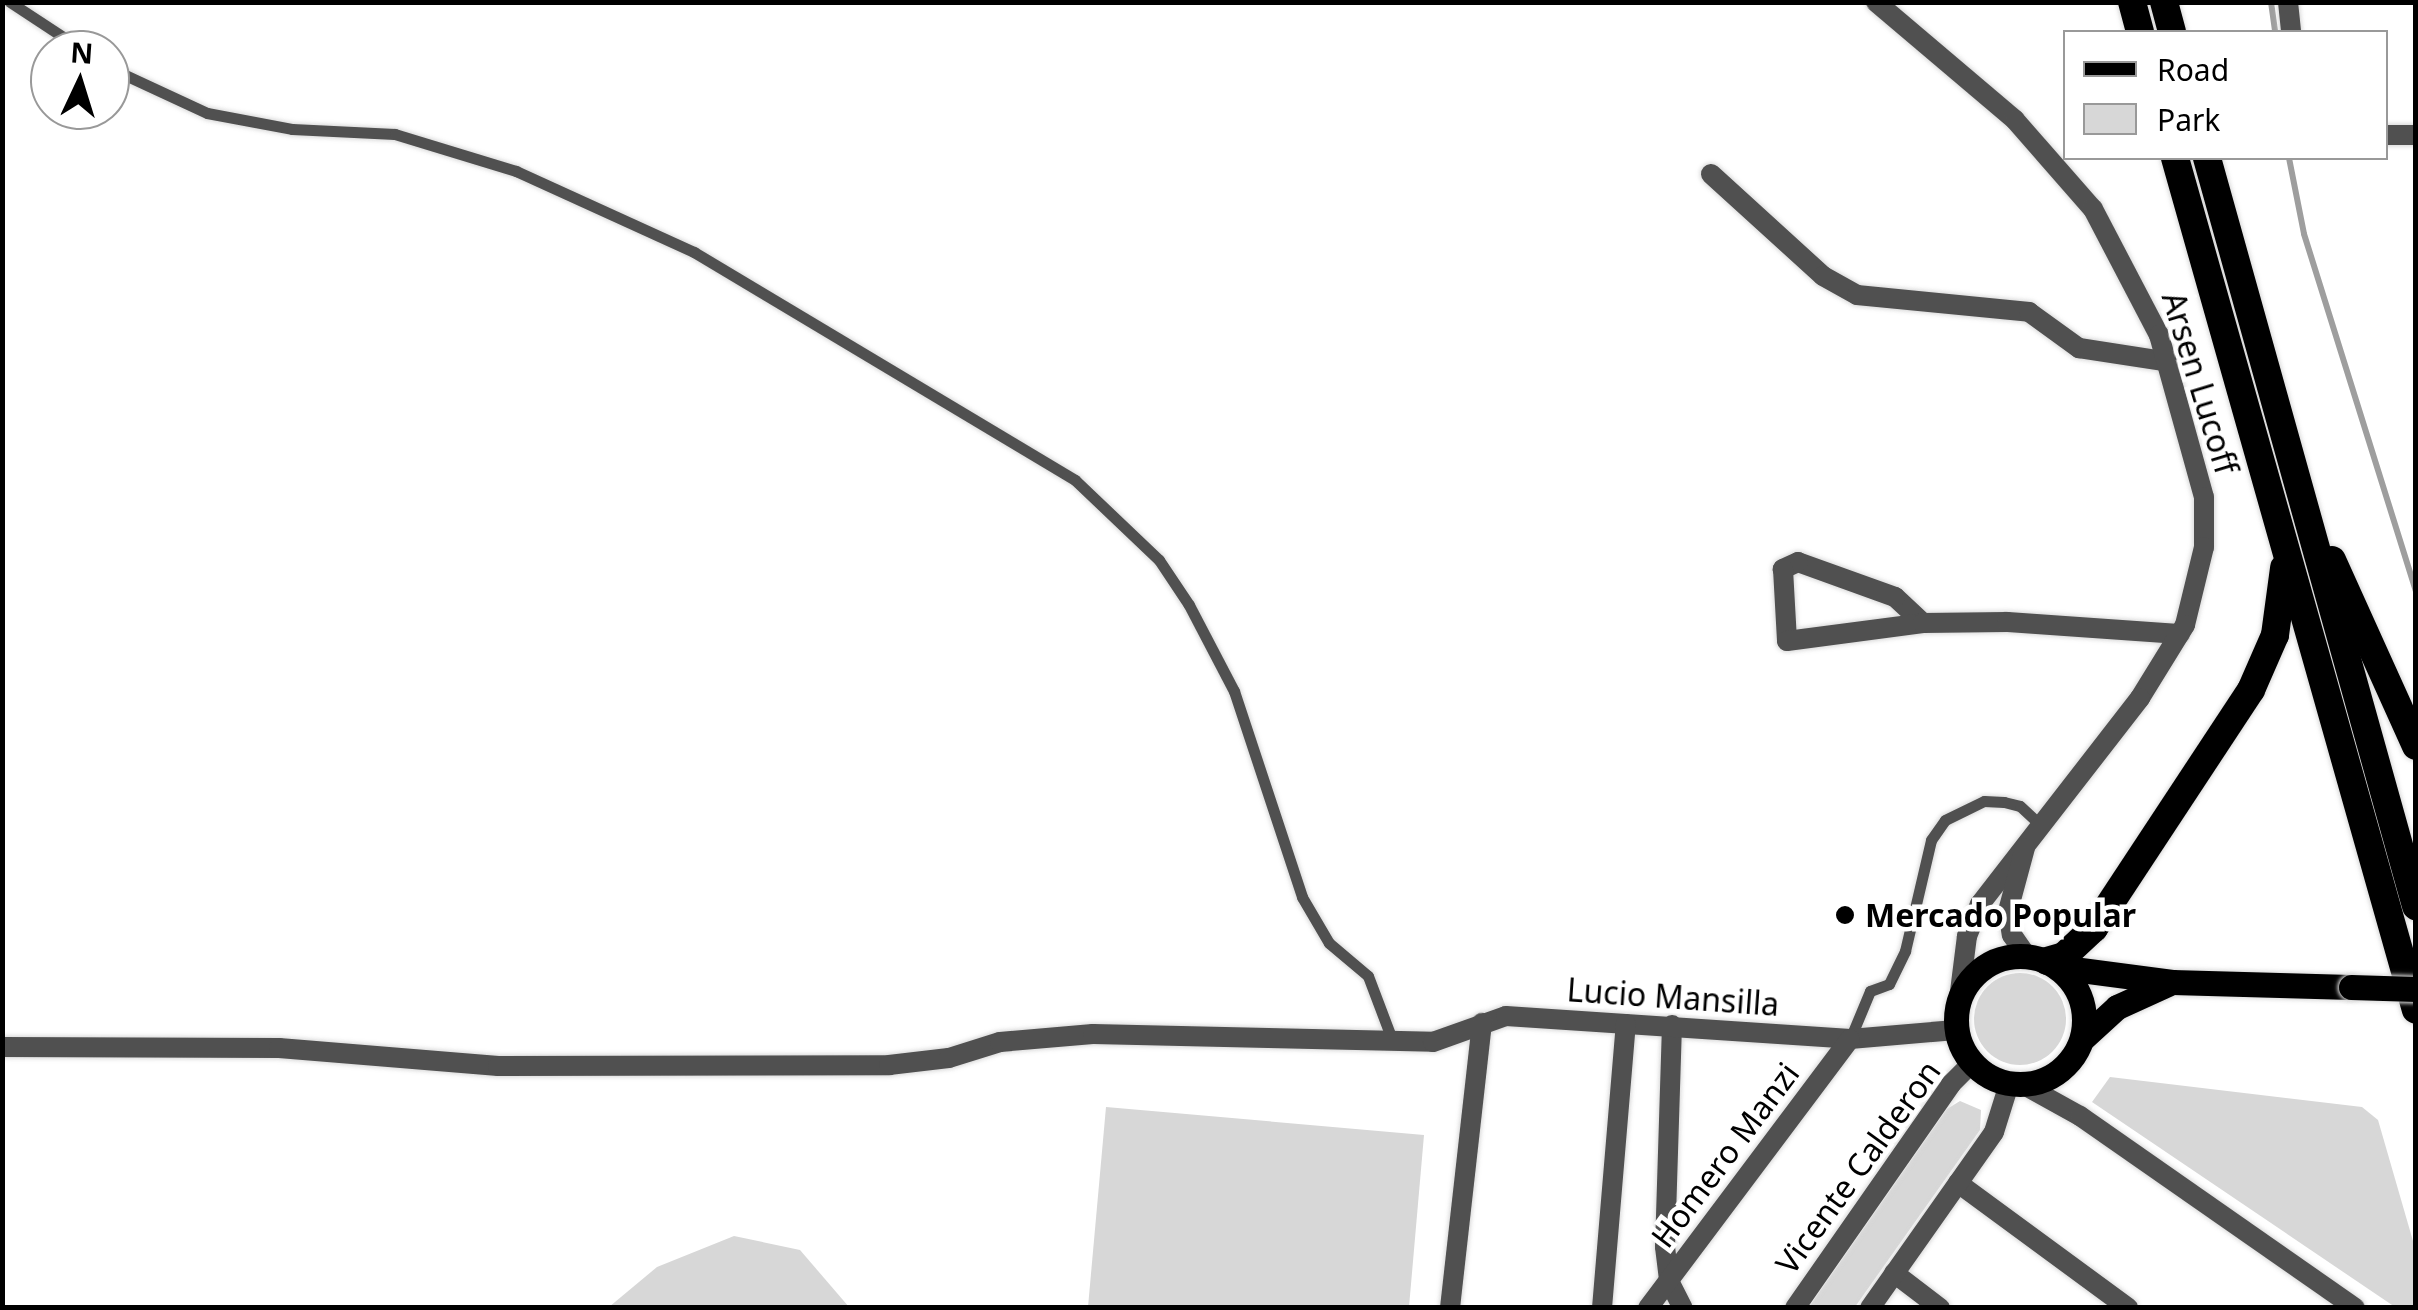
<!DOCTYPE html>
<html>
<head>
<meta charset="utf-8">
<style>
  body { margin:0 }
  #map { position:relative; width:2418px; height:1310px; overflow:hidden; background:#fff; font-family:"Noto Sans",sans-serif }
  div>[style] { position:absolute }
  .green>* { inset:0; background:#d7d7d7 }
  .round { border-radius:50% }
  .stream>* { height:6px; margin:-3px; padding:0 3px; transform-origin:3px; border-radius:3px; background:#9e9e9e }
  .roads { filter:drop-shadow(0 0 2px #dbdbdb) drop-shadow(0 0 2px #dbdbdb) }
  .service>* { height:11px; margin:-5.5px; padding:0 5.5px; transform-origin:5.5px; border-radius:5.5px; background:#505050 }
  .minor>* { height:20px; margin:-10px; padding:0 10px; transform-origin:10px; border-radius:10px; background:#505050 }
  .tertiary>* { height:20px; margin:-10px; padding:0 10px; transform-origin:10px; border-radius:10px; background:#505050 }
  .primary>* { height:25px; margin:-12.5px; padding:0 12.5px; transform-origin:12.5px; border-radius:12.5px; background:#000 }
  .primary>.ring { margin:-12.5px; padding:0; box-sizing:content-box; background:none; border:25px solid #000; border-radius:50% }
  .trunk>* { height:28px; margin:-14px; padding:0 14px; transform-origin:14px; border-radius:14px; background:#000 }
  .bridges { filter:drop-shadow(0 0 2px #dbdbdb) drop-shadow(0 0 2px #dbdbdb) }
  .primary-bridge>* { height:25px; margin:-12.5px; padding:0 12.5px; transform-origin:12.5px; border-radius:12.5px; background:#000 }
  .dots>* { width:28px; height:28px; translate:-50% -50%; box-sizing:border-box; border:5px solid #fff; border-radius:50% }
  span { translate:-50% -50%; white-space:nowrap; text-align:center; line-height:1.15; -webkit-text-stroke:9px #fff; paint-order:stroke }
  .street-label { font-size:32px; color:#000 }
  .poi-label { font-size:32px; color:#000; font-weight:700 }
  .left { translate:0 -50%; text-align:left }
  .frame { position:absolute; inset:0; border:5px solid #000; pointer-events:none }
  .legend { position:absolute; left:2063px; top:30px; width:325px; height:130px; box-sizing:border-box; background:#fff; border:2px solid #999; margin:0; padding:12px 18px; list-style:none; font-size:30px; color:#000 }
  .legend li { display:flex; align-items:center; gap:20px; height:50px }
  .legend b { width:50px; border:2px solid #999 }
  .north { position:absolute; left:30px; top:30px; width:100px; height:100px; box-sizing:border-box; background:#fff; border:2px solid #999; border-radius:50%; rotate:4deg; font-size:28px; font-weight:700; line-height:40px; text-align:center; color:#000 }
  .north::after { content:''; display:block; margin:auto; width:35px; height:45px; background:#000; clip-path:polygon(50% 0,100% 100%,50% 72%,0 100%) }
</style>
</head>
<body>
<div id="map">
  <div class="green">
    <i class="round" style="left:1974px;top:973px;width:92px;height:92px"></i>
    <i style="clip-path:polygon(2110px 1077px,2362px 1107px,2378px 1120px,2415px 1248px,2415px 1307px,2395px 1307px,2092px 1102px)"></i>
    <i style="clip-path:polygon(1960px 1101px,1981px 1110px,1980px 1130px,1855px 1307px,1809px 1307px,1947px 1109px)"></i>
    <i style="clip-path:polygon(1106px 1107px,1424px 1135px,1409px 1307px,1088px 1307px)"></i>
    <i style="clip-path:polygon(734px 1236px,800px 1250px,849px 1307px,609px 1307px,657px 1267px)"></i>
  </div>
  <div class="stream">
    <i style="left:2271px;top:2px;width:30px;rotate:82deg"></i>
    <i style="left:2289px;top:158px;width:77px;rotate:78.8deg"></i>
    <i style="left:2304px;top:234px;width:375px;rotate:72.6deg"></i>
  </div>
  <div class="roads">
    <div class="service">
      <i style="left:10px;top:2px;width:87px;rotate:33.3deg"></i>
      <i style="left:110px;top:68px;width:107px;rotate:24.9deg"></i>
      <i style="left:207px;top:113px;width:86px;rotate:10.7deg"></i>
      <i style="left:292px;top:129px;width:103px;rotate:2.8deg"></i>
      <i style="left:395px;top:134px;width:127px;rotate:17deg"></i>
      <i style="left:516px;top:171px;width:196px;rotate:24.5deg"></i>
      <i style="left:694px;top:252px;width:444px;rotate:30.9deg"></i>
      <i style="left:1075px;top:480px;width:116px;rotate:43.6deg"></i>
      <i style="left:1159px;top:560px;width:54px;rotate:56.3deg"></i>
      <i style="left:1189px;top:605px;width:97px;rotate:62.4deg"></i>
      <i style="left:1234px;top:691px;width:217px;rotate:71.7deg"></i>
      <i style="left:1302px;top:897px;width:53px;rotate:59.6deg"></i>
      <i style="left:1329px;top:943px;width:51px;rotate:40.2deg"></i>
      <i style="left:1368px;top:976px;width:65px;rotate:69.3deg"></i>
      <i style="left:1850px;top:1039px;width:52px;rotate:-67.4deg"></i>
      <i style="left:1870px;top:991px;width:20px;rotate:-20deg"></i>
      <i style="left:1889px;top:984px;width:37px;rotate:-64deg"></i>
      <i style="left:1905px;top:951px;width:114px;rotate:-76.8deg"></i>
      <i style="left:1931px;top:840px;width:24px;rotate:-55deg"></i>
      <i style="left:1945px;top:820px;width:43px;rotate:-26deg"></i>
      <i style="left:1984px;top:801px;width:20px;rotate:3deg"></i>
      <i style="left:2004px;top:802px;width:16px;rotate:14deg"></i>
      <i style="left:2020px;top:806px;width:25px;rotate:43deg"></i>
    </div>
    <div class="minor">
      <i style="left:2288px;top:2px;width:30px;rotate:84deg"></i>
      <i style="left:2386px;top:135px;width:30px"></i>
      <i style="left:1711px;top:174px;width:151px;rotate:42.3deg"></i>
      <i style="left:1823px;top:276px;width:39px;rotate:29deg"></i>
      <i style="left:1857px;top:295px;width:173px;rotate:5.6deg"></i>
      <i style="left:2029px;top:312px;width:62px;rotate:35.8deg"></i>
      <i style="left:2079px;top:348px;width:91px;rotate:8.8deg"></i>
      <i style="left:1923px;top:623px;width:38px;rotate:-137deg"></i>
      <i style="left:1895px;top:597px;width:103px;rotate:-160.2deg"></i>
      <i style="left:1798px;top:562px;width:17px;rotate:155deg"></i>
      <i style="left:1783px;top:569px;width:72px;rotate:86.8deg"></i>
      <i style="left:1787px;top:641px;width:137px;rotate:-7.5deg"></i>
      <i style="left:1923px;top:623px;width:84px;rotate:-0.7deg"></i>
      <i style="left:2007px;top:622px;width:173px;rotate:4deg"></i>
      <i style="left:1672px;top:1025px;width:222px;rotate:91.8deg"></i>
      <i style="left:1665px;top:1247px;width:34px;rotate:83deg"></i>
      <i style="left:1669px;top:1281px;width:30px;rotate:63deg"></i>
      <i style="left:2px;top:1047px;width:277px;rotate:0.2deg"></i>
      <i style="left:279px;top:1048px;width:220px;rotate:4.7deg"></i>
      <i style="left:498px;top:1066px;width:391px;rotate:-0.1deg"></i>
      <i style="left:889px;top:1065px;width:60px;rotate:-6.7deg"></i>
      <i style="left:949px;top:1058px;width:53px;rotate:-17.4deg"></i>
      <i style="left:1000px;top:1042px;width:93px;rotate:-4.9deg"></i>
      <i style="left:1093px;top:1034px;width:340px;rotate:1.3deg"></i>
      <i style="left:1433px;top:1042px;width:77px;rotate:-19.6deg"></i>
      <i style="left:1506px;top:1016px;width:345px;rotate:3.8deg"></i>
      <i style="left:1850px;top:1039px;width:106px;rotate:-4.9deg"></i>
      <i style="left:1958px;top:1183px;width:211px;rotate:36.3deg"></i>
      <i style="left:1894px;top:1273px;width:58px;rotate:37.3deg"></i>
      <i style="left:1450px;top:1308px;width:287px;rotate:-83.6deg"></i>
      <i style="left:1602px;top:1308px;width:285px;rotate:-85.2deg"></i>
      <i style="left:1648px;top:1308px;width:336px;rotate:-53.1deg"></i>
      <i style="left:1795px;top:1308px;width:273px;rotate:-55.1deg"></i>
      <i style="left:1951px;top:1084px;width:30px;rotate:-45deg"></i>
      <i style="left:1870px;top:1308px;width:215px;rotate:-54.8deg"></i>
      <i style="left:1994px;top:1132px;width:50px;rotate:-72.6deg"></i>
    </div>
    <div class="tertiary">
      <i style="left:1876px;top:2px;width:182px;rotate:40.3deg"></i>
      <i style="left:2015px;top:120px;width:118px;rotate:48.8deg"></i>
      <i style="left:2093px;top:209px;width:142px;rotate:62.4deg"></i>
      <i style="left:2159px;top:335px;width:168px;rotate:74.5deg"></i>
      <i style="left:2204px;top:497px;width:50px;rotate:90deg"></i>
      <i style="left:2204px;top:547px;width:80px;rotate:103.7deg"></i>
      <i style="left:2185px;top:625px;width:86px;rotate:121.7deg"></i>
      <i style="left:2140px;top:698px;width:261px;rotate:127.8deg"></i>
      <i style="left:1980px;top:904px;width:35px;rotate:112deg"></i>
      <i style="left:1967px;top:936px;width:64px;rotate:97.2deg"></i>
      <i style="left:2025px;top:848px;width:65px;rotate:105.1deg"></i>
      <i style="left:2008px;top:911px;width:24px;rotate:81deg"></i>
      <i style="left:2012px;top:935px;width:24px;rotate:55deg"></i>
      <i style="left:2024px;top:1085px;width:64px;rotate:29deg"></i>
      <i style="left:2080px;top:1116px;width:335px;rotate:34.9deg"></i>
    </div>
    <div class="primary">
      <i class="ring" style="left:1956px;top:956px;width:103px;height:103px"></i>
      <i style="left:2058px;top:967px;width:115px;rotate:7.5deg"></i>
      <i style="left:2172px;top:982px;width:179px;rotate:1.6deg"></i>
      <i style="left:2082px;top:1039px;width:47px;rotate:-42.4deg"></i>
      <i style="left:2117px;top:1007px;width:56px;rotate:-24.3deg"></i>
    </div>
    <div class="trunk">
      <i style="left:2132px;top:2px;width:31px;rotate:75deg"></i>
      <i style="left:2164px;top:2px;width:31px;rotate:75deg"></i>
      <i style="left:2175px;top:158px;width:885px;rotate:74.21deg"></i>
      <i style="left:2207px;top:158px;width:777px;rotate:74.39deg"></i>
      <i style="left:2332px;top:560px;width:204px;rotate:65.7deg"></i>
      <i style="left:2047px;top:961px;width:18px;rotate:-16deg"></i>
      <i style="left:2064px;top:956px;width:41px;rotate:-43deg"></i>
      <i style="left:2094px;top:928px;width:285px;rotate:-56.6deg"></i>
      <i style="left:2251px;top:690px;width:60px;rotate:-66.4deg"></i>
      <i style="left:2275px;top:635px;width:68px;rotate:-82.3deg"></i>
    </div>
  </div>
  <div class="bridges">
    <div class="primary-bridge">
      <i style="left:2351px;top:987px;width:65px;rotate:1.8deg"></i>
    </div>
  </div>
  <div class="dots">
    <i style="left:1845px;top:915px;background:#000"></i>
  </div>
  <div class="street-label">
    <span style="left:2200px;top:383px;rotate:73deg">Arsen Lucoff</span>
    <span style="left:1673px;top:997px;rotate:4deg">Lucio Mansilla</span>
    <span style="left:1725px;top:1155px;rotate:-53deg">Homero Manzi</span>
    <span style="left:1858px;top:1167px;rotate:-54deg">Vicente Calderon</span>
  </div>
  <div class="poi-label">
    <span class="left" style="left:1865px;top:915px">Mercado Popular</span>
  </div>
  <div class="frame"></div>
  <ul class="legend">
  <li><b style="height:12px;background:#000"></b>Road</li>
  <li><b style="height:28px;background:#d7d7d7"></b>Park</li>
  </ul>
  <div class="north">N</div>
</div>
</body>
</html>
